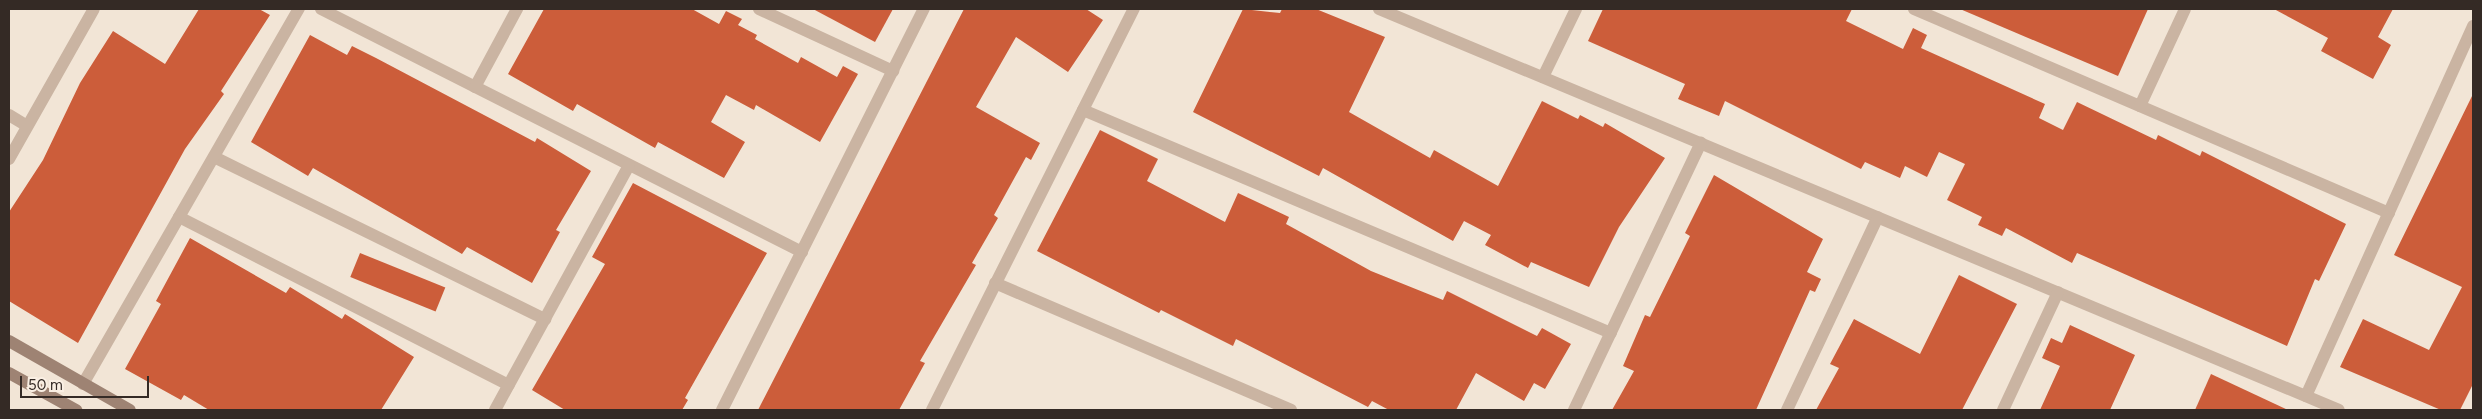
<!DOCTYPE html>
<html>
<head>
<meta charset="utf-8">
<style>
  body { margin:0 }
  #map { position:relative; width:2482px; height:419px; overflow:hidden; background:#f2e5d6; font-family:Figtree,sans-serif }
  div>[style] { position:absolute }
  .building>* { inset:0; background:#cc5d3a; transform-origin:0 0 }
  .street>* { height:12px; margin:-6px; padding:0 6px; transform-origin:6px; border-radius:6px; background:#cab4a2 }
  .secondary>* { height:12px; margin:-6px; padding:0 6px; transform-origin:6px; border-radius:6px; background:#9e8373 }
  span { translate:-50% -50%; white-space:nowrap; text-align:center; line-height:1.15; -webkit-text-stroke:4px #faefe3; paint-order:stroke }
  .frame { position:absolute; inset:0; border:10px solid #342a25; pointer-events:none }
  .scale { position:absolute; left:20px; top:376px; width:129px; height:22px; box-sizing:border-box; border:2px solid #342a25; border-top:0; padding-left:6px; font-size:15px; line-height:18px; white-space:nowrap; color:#342a25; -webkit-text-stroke:4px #faefe3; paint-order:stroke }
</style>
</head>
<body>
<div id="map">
  <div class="building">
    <i style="clip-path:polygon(199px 9px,259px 9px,270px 15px,221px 91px,224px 94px,185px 149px,78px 343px,9px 301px,9px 212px,43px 160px,80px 83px,113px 31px,165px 64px)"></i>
    <i style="clip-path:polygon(544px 9px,692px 9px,719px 24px,726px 11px,742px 19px,738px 25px,757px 35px,755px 39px,798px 63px,801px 57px,837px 77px,843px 66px,858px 74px,820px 142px,756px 105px,754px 110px,726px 95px,711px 122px,745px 142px,724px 178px,658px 142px,655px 148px,577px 104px,573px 111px,508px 74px)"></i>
    <i style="clip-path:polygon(813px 9px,893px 9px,875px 42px)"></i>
    <i style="clip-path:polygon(964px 9px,1086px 9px,1103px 20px,1068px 72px,1016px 37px,976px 107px,1040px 143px,1031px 160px,1026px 157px,994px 215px,998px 218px,972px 263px,976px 265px,920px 361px,925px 363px,899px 410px,758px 410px)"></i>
    <i style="clip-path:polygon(1243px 9px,1280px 13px,1282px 9px,1316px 9px,1385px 37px,1349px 112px,1430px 158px,1434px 150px,1498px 186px,1542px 101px,1578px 119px,1580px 115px,1603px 127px,1605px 123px,1665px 158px,1619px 227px,1589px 287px,1531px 262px,1528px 268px,1485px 245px,1491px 235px,1464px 221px,1453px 241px,1323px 168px,1319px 176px,1193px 112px)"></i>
    <i style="clip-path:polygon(1603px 9px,1852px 9px,1846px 21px,1903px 49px,1913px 28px,1927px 35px,1921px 48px,2045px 104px,2039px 118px,2063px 130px,2077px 102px,2156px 140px,2158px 135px,2200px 156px,2202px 151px,2346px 224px,2319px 281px,2315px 279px,2287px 346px,2077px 253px,2072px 263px,2006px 228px,2002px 236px,1978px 225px,1982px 217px,1947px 200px,1965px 164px,1939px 152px,1927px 177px,1905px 166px,1900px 178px,1865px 162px,1861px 169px,1725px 101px,1719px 116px,1678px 99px,1685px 84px,1588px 41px)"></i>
    <i style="clip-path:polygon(1960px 9px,2148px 9px,2118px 76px)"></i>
    <i style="clip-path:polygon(2274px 9px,2393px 9px,2378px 37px,2391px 45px,2373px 79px,2321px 51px,2328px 38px)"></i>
    <i style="clip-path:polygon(310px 35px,347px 55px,352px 46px,376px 58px,535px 142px,537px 138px,591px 171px,556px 230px,560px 232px,532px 283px,467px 247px,462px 254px,313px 168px,308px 176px,251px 142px)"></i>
    <i style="clip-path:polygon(2473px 94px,2473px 384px,2460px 410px,2441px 410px,2340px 367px,2363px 319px,2429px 350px,2462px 287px,2394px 255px)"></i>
    <i style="clip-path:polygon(1100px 130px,1158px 159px,1147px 181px,1225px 222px,1238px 193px,1289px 217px,1286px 224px,1371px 271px,1443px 300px,1447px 291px,1537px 336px,1542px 328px,1571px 344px,1545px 389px,1534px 383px,1524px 401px,1476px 373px,1456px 410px,1389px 410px,1372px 401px,1368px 407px,1236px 339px,1233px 346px,1161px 310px,1159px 313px,1037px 251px)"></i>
    <i style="clip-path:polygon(1714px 175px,1823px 239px,1807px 272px,1821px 279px,1815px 292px,1810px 290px,1756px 410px,1612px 410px,1634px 371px,1623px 366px,1645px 315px,1650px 317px,1690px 236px,1685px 233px)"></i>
    <i style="clip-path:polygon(633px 183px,767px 253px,685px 398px,688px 400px,682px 410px,565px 410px,532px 390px,605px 264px,592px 257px)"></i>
    <i style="clip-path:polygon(190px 238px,286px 293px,290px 287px,342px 319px,345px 314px,414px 357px,381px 410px,209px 410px,184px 395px,181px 400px,125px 369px,161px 304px,156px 301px)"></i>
    <i style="left:360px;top:253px;width:92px;height:26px;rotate:22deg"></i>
    <i style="clip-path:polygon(1959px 275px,2017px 304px,1962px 410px,1816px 410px,1839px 368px,1830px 364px,1854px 319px,1920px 354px)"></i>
    <i style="clip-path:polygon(2070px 325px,2135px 355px,2110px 410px,2040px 410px,2060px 366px,2042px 358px,2051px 338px,2062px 343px)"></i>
    <i style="clip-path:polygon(2211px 374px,2288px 410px,2195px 410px)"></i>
  </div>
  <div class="street">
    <i style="left:321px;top:9px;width:539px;rotate:26.8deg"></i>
    <i style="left:759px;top:9px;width:148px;rotate:24.8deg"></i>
    <i style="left:1379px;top:9px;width:1040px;rotate:22.67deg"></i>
    <i style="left:1914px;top:9px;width:517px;rotate:23.24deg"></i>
    <i style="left:1543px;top:77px;width:76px;rotate:-64.1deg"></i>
    <i style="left:475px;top:87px;width:89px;rotate:-61.7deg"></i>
    <i style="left:2140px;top:106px;width:107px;rotate:-65.1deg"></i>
    <i style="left:1083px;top:110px;width:573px;rotate:22.9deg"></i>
    <i style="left:9px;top:115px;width:21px;rotate:31deg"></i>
    <i style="left:214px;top:157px;width:369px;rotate:26.1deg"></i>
    <i style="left:9px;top:159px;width:172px;rotate:-60.5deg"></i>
    <i style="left:179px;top:217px;width:370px;rotate:27deg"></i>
    <i style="left:995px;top:283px;width:322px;rotate:23.2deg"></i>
    <i style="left:83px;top:384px;width:433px;rotate:-60.1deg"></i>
    <i style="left:2306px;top:396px;width:406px;rotate:-65.7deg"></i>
    <i style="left:495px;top:410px;width:279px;rotate:-61.3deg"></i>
    <i style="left:722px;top:410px;width:449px;rotate:-63.3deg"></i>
    <i style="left:932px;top:410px;width:449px;rotate:-63.3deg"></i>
    <i style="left:1574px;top:410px;width:296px;rotate:-64.6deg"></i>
    <i style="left:1787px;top:410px;width:213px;rotate:-64.8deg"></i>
    <i style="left:2003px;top:410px;width:130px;rotate:-65deg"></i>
  </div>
  <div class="secondary">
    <i style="left:9px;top:341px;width:139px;rotate:29.7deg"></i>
    <i style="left:9px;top:373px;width:77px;rotate:28.9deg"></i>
  </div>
  <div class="frame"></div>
  <div class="scale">50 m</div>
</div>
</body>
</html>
